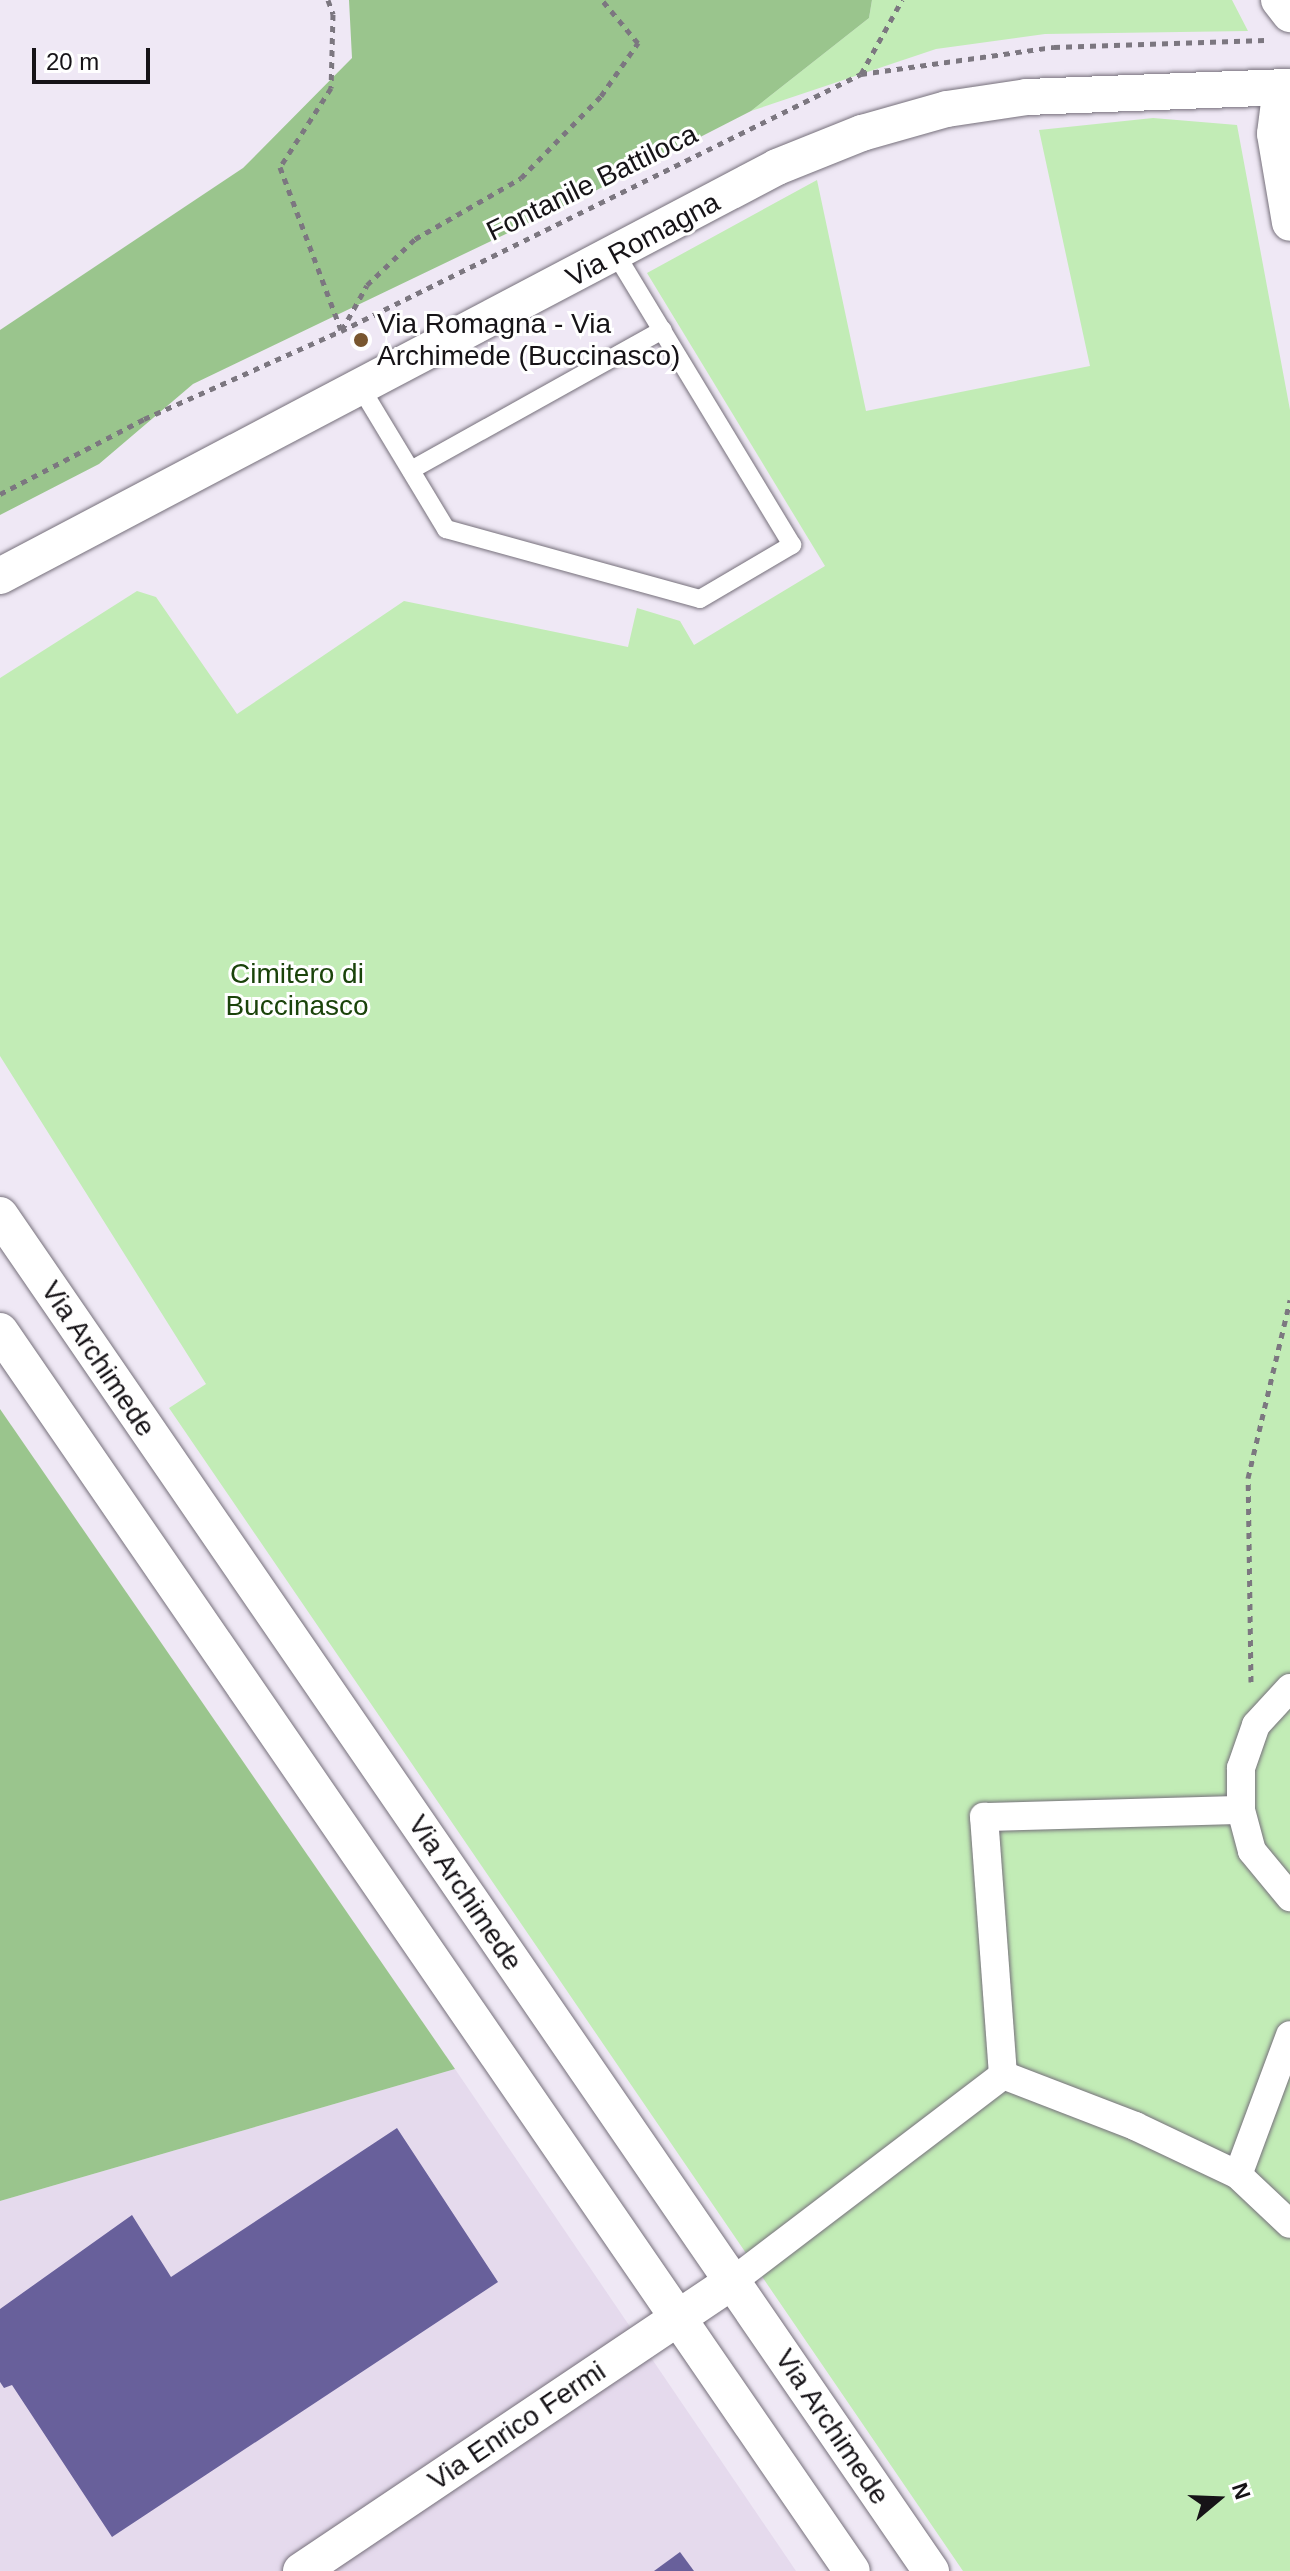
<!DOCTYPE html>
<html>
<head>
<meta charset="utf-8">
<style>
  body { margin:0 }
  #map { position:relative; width:1290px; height:2571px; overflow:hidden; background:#efe8f5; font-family:Helvetica,sans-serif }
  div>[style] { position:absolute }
  .built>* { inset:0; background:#e5daed }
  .green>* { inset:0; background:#c2ecb6 }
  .forest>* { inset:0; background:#9ac58d }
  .building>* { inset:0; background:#68609b }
  .path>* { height:5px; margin-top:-2.5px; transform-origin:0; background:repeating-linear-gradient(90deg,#7c7780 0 6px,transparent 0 12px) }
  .roads { filter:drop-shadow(0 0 2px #76707b) drop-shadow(0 0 2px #76707b) }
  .service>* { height:18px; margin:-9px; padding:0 9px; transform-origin:9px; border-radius:9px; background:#fff }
  .pedestrian>* { height:28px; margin:-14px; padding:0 14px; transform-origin:14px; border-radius:14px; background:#fff }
  .minor>* { height:36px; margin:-18px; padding:0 18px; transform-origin:18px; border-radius:18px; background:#fff }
  .dots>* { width:22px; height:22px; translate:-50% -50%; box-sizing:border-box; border:4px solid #fff; border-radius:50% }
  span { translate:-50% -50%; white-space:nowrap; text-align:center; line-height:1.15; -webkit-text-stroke:6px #fff; paint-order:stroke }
  .street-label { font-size:28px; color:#161317 }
  .poi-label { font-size:28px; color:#161317 }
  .left { translate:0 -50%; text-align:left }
  .park-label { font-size:28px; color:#1a430a }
  .north { position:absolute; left:1178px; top:2459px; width:80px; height:80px; -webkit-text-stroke:6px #fff; paint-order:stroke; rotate:71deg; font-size:22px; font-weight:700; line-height:32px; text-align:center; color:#161317 }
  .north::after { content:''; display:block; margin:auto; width:28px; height:36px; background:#161317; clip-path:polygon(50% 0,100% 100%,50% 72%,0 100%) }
  .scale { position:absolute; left:32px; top:48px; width:118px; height:36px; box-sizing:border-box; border:4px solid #161317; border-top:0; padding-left:10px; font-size:24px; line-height:28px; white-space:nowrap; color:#161317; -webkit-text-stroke:6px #fff; paint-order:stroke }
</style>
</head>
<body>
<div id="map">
  <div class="built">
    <i style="clip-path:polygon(455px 2069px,796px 2571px,0 2571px,0 2201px)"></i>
  </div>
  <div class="green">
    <i style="clip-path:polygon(872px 0,1232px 0,1248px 31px,1045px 34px,936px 49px,751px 111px,869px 18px)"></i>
    <i style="clip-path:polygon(1153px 118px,1237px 125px,1290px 410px,1290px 2571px,963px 2571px,169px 1408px,206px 1384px,0 1056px,0 678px,137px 591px,156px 597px,237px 714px,404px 601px,628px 647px,637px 608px,680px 621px,694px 645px,825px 566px,647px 273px,817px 180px,866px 411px,1090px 366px,1039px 130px)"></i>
  </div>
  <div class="forest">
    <i style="clip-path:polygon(349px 0,872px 0,869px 18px,751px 111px,589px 194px,193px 384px,99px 464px,0 515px,0 330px,243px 168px,352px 58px)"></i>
    <i style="clip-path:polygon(0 1409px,455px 2069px,0 2201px)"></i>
  </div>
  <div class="building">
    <i style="clip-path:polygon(397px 2128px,498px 2282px,112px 2537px,12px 2385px,4px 2388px,0 2382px,0 2309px,132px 2215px,171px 2277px)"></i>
    <i style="clip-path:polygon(680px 2552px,694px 2571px,654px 2571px)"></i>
  </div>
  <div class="path">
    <i style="left:328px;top:0;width:15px;rotate:70deg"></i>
    <i style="left:333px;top:14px;width:74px;rotate:91.5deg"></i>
    <i style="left:331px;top:88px;width:94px;rotate:122.8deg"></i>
    <i style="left:280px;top:167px;width:174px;rotate:69.5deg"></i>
    <i style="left:861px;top:74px;width:85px;rotate:-61deg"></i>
    <i style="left:342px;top:330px;width:51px;rotate:-60.9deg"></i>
    <i style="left:367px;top:285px;width:66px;rotate:-43.8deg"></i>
    <i style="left:415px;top:239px;width:122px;rotate:-29.9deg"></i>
    <i style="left:521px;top:178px;width:115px;rotate:-45.7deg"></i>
    <i style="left:601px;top:96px;width:65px;rotate:-55.1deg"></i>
    <i style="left:638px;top:43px;width:56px;rotate:-129.9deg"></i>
    <i style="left:0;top:494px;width:162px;rotate:-27.5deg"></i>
    <i style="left:144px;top:419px;width:216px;rotate:-24.1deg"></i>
    <i style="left:341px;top:331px;width:580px;rotate:-26.3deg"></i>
    <i style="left:861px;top:74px;width:195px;rotate:-8deg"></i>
    <i style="left:1054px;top:47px;width:211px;rotate:-1.9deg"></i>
    <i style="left:1251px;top:1682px;width:204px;rotate:-90.8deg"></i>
    <i style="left:1248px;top:1478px;width:183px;rotate:-76.7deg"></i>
  </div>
  <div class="roads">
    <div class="service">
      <i style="left:361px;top:388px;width:165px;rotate:58.9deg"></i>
      <i style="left:446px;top:529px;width:263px;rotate:15.4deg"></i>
      <i style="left:700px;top:599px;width:107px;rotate:-30.4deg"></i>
      <i style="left:792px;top:545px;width:340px;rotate:-121.2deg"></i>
      <i style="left:411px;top:470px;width:288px;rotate:-29.1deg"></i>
    </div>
    <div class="pedestrian">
      <i style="left:1290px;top:1688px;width:50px;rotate:132.6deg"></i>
      <i style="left:1256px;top:1725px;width:46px;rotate:109.2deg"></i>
      <i style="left:1241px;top:1768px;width:42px;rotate:90deg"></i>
      <i style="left:1241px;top:1810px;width:42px;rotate:75deg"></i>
      <i style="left:1252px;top:1851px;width:60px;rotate:50.4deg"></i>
      <i style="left:1003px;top:2075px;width:259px;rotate:-94.2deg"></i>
      <i style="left:984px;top:1817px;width:257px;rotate:-1.6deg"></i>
      <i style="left:1003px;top:2075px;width:142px;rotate:21.1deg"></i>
      <i style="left:1135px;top:2126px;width:114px;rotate:25.4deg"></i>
      <i style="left:1238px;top:2175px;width:71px;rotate:43.3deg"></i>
      <i style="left:1238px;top:2175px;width:149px;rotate:-69.6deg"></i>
      <i style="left:733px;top:2281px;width:340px;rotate:-37.3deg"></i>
    </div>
    <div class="minor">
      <i style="left:1279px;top:0;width:18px;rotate:52deg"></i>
      <i style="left:1281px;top:87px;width:47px;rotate:97.3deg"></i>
      <i style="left:1275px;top:134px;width:90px;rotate:80.4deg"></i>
      <i style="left:0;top:576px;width:878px;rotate:-27.76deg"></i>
      <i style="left:777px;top:167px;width:92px;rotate:-21.8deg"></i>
      <i style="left:862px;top:133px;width:88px;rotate:-15.8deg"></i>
      <i style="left:947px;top:109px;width:81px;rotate:-8.5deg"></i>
      <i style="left:1027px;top:97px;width:263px;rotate:-2.2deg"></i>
      <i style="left:0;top:1215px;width:1645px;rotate:55.53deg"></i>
      <i style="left:0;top:1331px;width:1504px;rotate:55.51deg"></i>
      <i style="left:301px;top:2571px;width:520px;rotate:-33.87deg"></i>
    </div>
  </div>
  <div class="dots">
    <i style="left:361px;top:340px;background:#79562f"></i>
  </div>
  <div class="street-label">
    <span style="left:592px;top:183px;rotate:-26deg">Fontanile Battiloca</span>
    <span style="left:643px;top:240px;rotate:-28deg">Via Romagna</span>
    <span style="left:98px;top:1359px;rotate:56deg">Via Archimede</span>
    <span style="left:465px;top:1893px;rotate:56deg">Via Archimede</span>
    <span style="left:517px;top:2426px;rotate:-34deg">Via Enrico Fermi</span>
    <span style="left:832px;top:2427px;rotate:56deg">Via Archimede</span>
  </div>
  <div class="poi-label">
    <span class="left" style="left:377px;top:340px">Via Romagna - Via<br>Archimede (Buccinasco)</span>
  </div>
  <div class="park-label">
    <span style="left:297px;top:990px">Cimitero di<br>Buccinasco</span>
  </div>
  <div class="north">N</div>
  <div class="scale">20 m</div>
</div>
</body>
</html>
